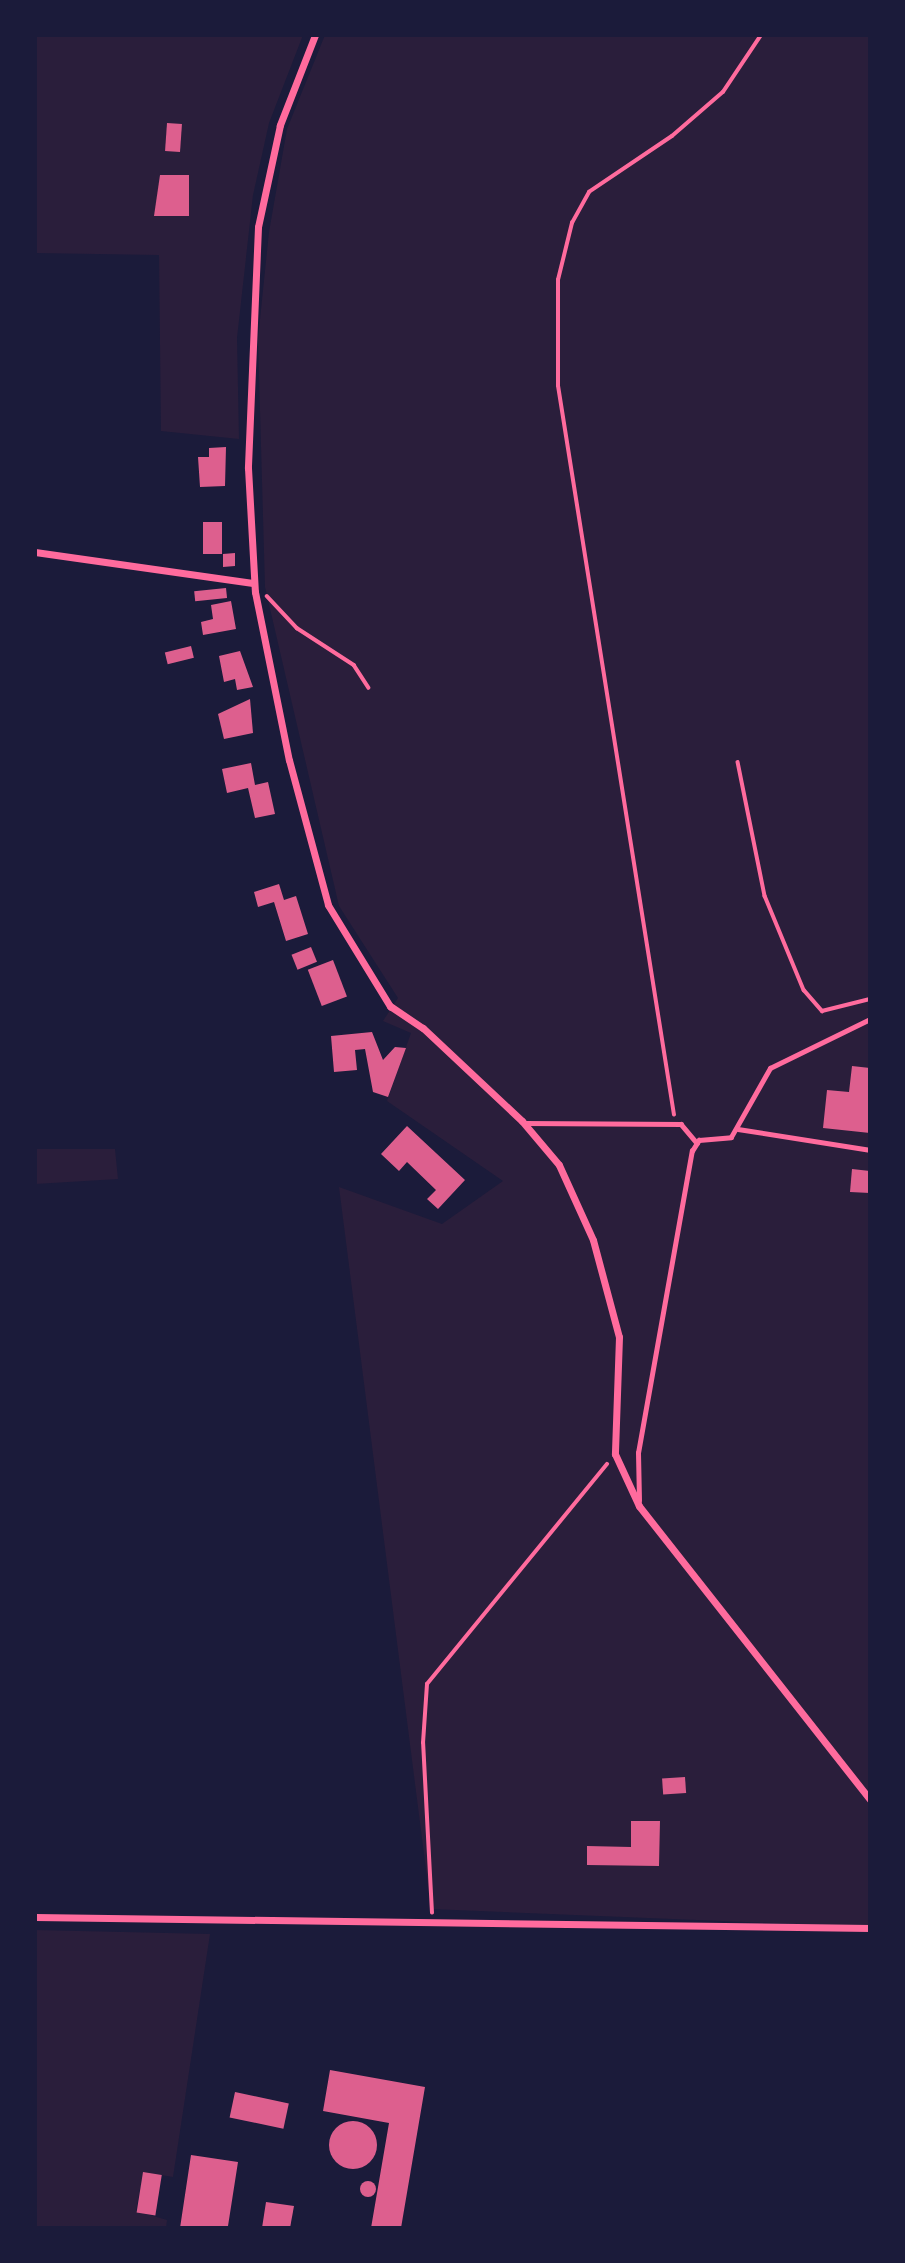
<!DOCTYPE html>
<html>
<head>
<meta charset="utf-8">
<style>
  body { margin:0 }
  #map { position:relative; width:905px; height:2263px; overflow:hidden; background:#1b1b3a; font-family:"Varela Round",sans-serif }
  div>[style] { position:absolute }
  .green>* { inset:0; background:#2a1e3b }
  .building>* { inset:0; background:#dd5f8e; transform-origin:0 0 }
  .round { border-radius:50% }
  .path>* { height:3.5px; margin:-1.75px; padding:0 1.75px; transform-origin:1.75px; border-radius:1.75px; background:#ff6b9d }
  .service>* { height:4.5px; margin:-2.25px; padding:0 2.25px; transform-origin:2.25px; border-radius:2.25px; background:#ff6b9d }
  .minor>* { height:7px; margin:-3.5px; padding:0 3.5px; transform-origin:3.5px; border-radius:3.5px; background:#ff6b9d }
  span { translate:-50% -50%; white-space:nowrap; text-align:center; line-height:1.15; -webkit-text-stroke:6px #1b1b3a; paint-order:stroke }
  .frame { position:absolute; inset:0; border:37px solid #1b1b3a; pointer-events:none }
</style>
</head>
<body>
<div id="map">
  <div class="green">
    <i style="clip-path:polygon(35px 35px,303px 35px,269px 123px,253px 195px,237px 338px,239px 439px,161px 431px,159px 255px,35px 253px)"></i>
    <i style="clip-path:polygon(325px 35px,870px 35px,870px 1927px,431px 1909px,339px 1187px,442px 1224px,503px 1181px,387px 1101px,411px 1033px,383px 1021px,398px 998px,339px 906px,265px 587px,258px 339px,269px 232px,287px 129px)"></i>
    <i style="clip-path:polygon(35px 1149px,115px 1149px,118px 1179px,35px 1184px)"></i>
    <i style="clip-path:polygon(35px 1930px,210px 1934px,173px 2177px,143px 2172px,136px 2211px,167px 2220px,166px 2228px,35px 2228px)"></i>
  </div>
  <div class="building">
    <i style="left:167px;top:123px;width:15px;height:28px;rotate:4deg"></i>
    <i style="clip-path:polygon(160px 175px,189px 175px,189px 216px,154px 216px)"></i>
    <i style="clip-path:polygon(226px 447px,225px 486px,200px 487px,198px 457px,209px 457px,209px 448px)"></i>
    <i style="left:203px;top:522px;width:19px;height:32px"></i>
    <i style="clip-path:polygon(235px 553px,235px 566px,223px 567px,223px 554px)"></i>
    <i style="left:226px;top:588px;width:10px;height:32px;rotate:84deg"></i>
    <i style="clip-path:polygon(231px 601px,236px 629px,203px 635px,201px 622px,213px 619px,211px 605px)"></i>
    <i style="left:191px;top:646px;width:12px;height:27px;rotate:76deg"></i>
    <i style="clip-path:polygon(240px 651px,253px 687px,237px 690px,235px 679px,224px 682px,219px 656px)"></i>
    <i style="clip-path:polygon(250px 699px,253px 733px,224px 739px,218px 714px)"></i>
    <i style="clip-path:polygon(251px 763px,255px 785px,268px 782px,275px 814px,255px 818px,248px 788px,227px 793px,222px 769px)"></i>
    <i style="clip-path:polygon(279px 884px,284px 900px,296px 896px,308px 934px,286px 941px,274px 902px,258px 907px,254px 892px)"></i>
    <i style="left:311px;top:947px;width:16px;height:21px;rotate:68deg"></i>
    <i style="left:333px;top:960px;width:39px;height:27px;rotate:69deg"></i>
    <i style="clip-path:polygon(372px 1032px,383px 1060px,395px 1047px,406px 1048px,388px 1097px,373px 1092px,365px 1049px,355px 1050px,357px 1070px,334px 1072px,331px 1036px)"></i>
    <i style="clip-path:polygon(852px 1066px,870px 1068px,870px 1133px,823px 1128px,827px 1090px,849px 1092px)"></i>
    <i style="clip-path:polygon(407px 1126px,465px 1180px,438px 1209px,427px 1199px,436px 1190px,407px 1162px,399px 1171px,381px 1154px)"></i>
    <i style="clip-path:polygon(852px 1169px,870px 1171px,870px 1193px,850px 1192px)"></i>
    <i style="left:685px;top:1777px;width:16px;height:23px;rotate:86deg"></i>
    <i style="clip-path:polygon(631px 1821px,660px 1821px,659px 1866px,587px 1865px,587px 1846px,631px 1847px)"></i>
    <i style="clip-path:polygon(330px 2070px,425px 2087px,401px 2228px,371px 2228px,389px 2123px,323px 2111px)"></i>
    <i style="left:235px;top:2092px;width:55px;height:26px;rotate:12deg"></i>
    <i class="round" style="left:329px;top:2121px;width:48px;height:48px"></i>
    <i style="clip-path:polygon(191px 2155px,238px 2162px,228px 2226px,233px 2228px,180px 2228px)"></i>
    <i style="left:143px;top:2172px;width:19px;height:41px;rotate:9deg"></i>
    <i class="round" style="left:360px;top:2181px;width:16px;height:16px"></i>
    <i style="clip-path:polygon(266px 2202px,294px 2206px,290px 2228px,262px 2228px)"></i>
  </div>
  <div class="path">
    <i style="left:267px;top:596px;width:44px;rotate:46.8deg"></i>
    <i style="left:297px;top:628px;width:68px;rotate:33deg"></i>
    <i style="left:354px;top:665px;width:27px;rotate:57deg"></i>
    <i style="left:738px;top:762px;width:137px;rotate:78.6deg"></i>
    <i style="left:765px;top:896px;width:102px;rotate:67.5deg"></i>
    <i style="left:804px;top:990px;width:28px;rotate:49deg"></i>
    <i style="left:822px;top:1011px;width:49px;rotate:-14deg"></i>
    <i style="left:674px;top:1115px;width:738px;rotate:-99.04deg"></i>
    <i style="left:558px;top:386px;width:106px;rotate:-90deg"></i>
    <i style="left:558px;top:280px;width:59px;rotate:-76.2deg"></i>
    <i style="left:572px;top:223px;width:35px;rotate:-61deg"></i>
    <i style="left:589px;top:192px;width:100px;rotate:-34deg"></i>
    <i style="left:672px;top:136px;width:67px;rotate:-40.8deg"></i>
    <i style="left:723px;top:92px;width:69px;rotate:-56.3deg"></i>
    <i style="left:432px;top:1913px;width:170px;rotate:-93deg"></i>
    <i style="left:423px;top:1743px;width:59px;rotate:-86.1deg"></i>
    <i style="left:427px;top:1684px;width:284px;rotate:-50.7deg"></i>
  </div>
  <div class="service">
    <i style="left:525px;top:1123px;width:156px;rotate:0.4deg"></i>
    <i style="left:681px;top:1124px;width:25px;rotate:50deg"></i>
    <i style="left:738px;top:1129px;width:134px;rotate:9deg"></i>
    <i style="left:639px;top:1501px;width:48px;rotate:-91.2deg"></i>
    <i style="left:638px;top:1453px;width:307px;rotate:-79.9deg"></i>
    <i style="left:692px;top:1151px;width:13px;rotate:-58deg"></i>
    <i style="left:699px;top:1140px;width:32px;rotate:-5deg"></i>
    <i style="left:731px;top:1137px;width:79px;rotate:-60.5deg"></i>
    <i style="left:770px;top:1068px;width:111px;rotate:-26.1deg"></i>
  </div>
  <div class="minor">
    <i style="left:315px;top:35px;width:97px;rotate:111.3deg"></i>
    <i style="left:280px;top:125px;width:104px;rotate:102.2deg"></i>
    <i style="left:258px;top:227px;width:241px;rotate:92.4deg"></i>
    <i style="left:248px;top:468px;width:124px;rotate:86.8deg"></i>
    <i style="left:255px;top:592px;width:171px;rotate:78.6deg"></i>
    <i style="left:289px;top:760px;width:150px;rotate:74.9deg"></i>
    <i style="left:328px;top:905px;width:119px;rotate:58.5deg"></i>
    <i style="left:390px;top:1006px;width:40px;rotate:34deg"></i>
    <i style="left:423px;top:1028px;width:136px;rotate:43.2deg"></i>
    <i style="left:522px;top:1121px;width:57px;rotate:49.9deg"></i>
    <i style="left:559px;top:1165px;width:82px;rotate:65.6deg"></i>
    <i style="left:593px;top:1240px;width:100px;rotate:75deg"></i>
    <i style="left:619px;top:1337px;width:117px;rotate:92deg"></i>
    <i style="left:615px;top:1454px;width:57px;rotate:65.2deg"></i>
    <i style="left:639px;top:1506px;width:374px;rotate:51.8deg"></i>
    <i style="left:35px;top:552px;width:220px;rotate:8.1deg"></i>
    <i style="left:35px;top:1917px;width:835px;rotate:0.75deg"></i>
  </div>
  <div class="frame"></div>
</div>
</body>
</html>
